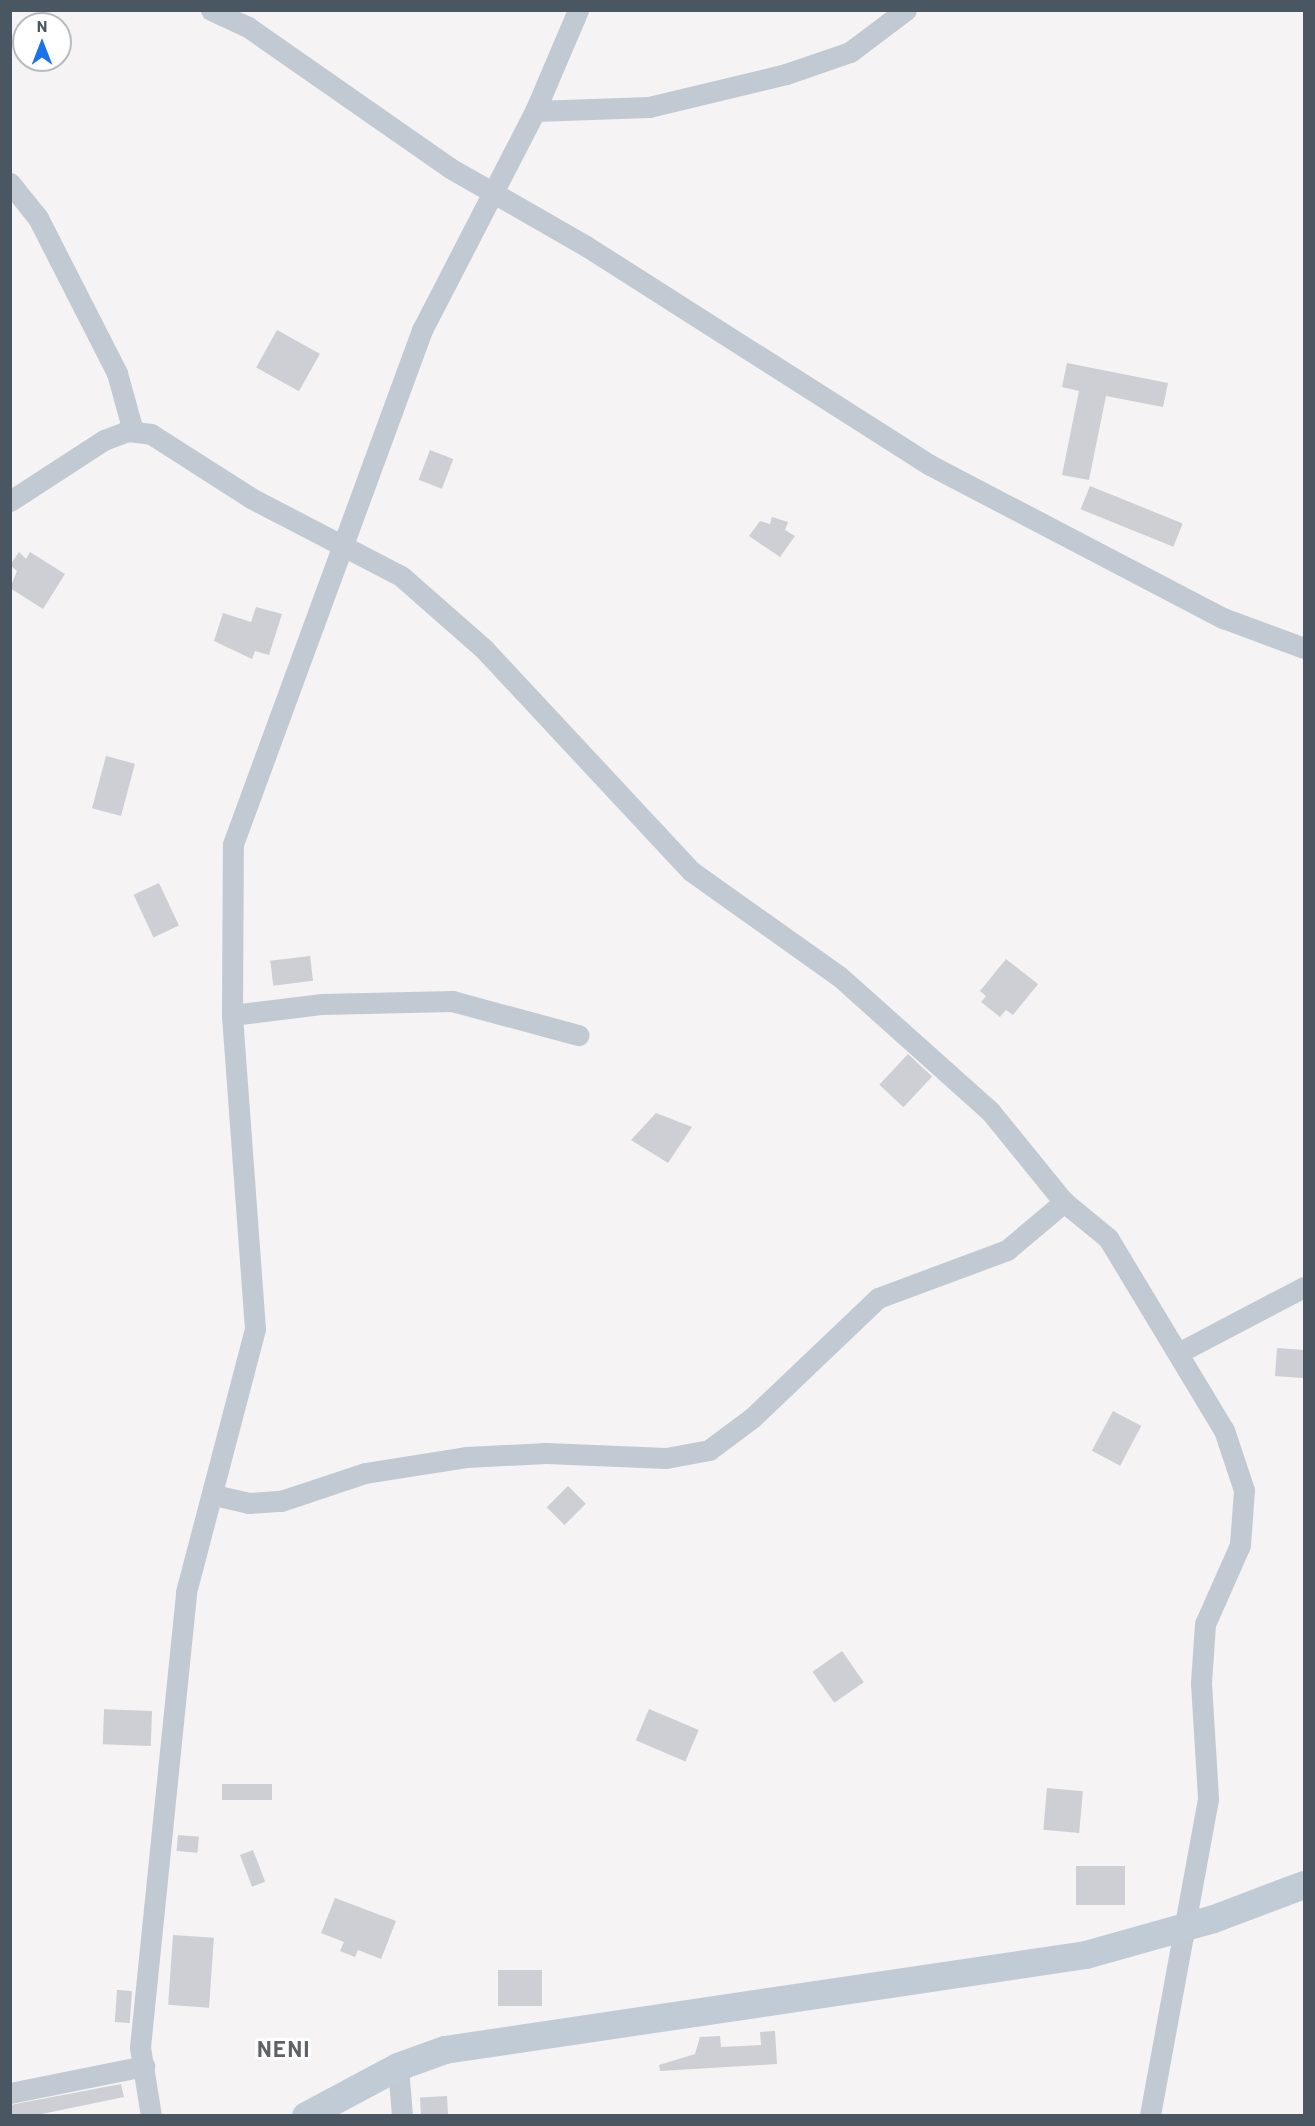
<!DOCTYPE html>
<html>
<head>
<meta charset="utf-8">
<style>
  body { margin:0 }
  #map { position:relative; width:1315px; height:2126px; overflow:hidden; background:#f5f3f3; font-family:Barlow,sans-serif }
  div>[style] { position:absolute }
  .building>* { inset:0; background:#cdcfd5; transform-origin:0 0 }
  .street>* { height:21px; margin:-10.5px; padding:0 10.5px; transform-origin:10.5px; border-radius:10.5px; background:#c1cad2 }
  .secondary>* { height:28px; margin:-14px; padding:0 14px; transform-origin:14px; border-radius:14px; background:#c1cbd6 }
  span { translate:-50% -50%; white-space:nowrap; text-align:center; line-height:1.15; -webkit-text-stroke:6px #fff; paint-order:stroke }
  .district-label { font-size:22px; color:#5f6368; font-weight:700; letter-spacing:1.5px }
  .frame { position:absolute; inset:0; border:12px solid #4a5661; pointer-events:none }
  .north { position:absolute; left:12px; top:12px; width:60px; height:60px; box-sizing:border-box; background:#fff; border:2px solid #b7bbc0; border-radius:50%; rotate:0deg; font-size:16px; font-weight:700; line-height:24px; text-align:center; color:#4a5661 }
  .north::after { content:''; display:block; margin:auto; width:21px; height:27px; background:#1a73e8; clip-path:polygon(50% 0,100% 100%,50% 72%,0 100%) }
</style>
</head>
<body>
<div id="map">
  <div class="building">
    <i style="left:277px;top:330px;width:49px;height:43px;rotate:29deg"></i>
    <i style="clip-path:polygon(1067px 363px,1168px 383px,1163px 407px,1106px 396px,1089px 480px,1062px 475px,1079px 391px,1062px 387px)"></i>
    <i style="left:430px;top:450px;width:25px;height:32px;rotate:21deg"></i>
    <i style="left:1090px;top:486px;width:100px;height:25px;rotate:22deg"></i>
    <i style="clip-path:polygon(772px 517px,788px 522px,785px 530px,795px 536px,780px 557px,749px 536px,760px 521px,770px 524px)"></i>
    <i style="clip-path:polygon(19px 552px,26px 559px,30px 552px,65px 574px,43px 609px,10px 588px,17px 571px,10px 565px)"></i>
    <i style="clip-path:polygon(256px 607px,282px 614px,269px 655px,255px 651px,252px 659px,214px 641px,223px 613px,251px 622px)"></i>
    <i style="left:106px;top:756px;width:30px;height:54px;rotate:15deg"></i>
    <i style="left:159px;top:883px;width:47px;height:28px;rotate:65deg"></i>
    <i style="left:310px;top:956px;width:25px;height:40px;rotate:83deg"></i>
    <i style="clip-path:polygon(1006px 959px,1038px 984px,1013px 1015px,1006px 1010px,1000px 1017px,981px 1002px,986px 996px,980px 991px)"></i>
    <i style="left:908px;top:1054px;width:33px;height:42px;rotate:43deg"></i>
    <i style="clip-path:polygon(656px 1113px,692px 1127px,668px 1163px,631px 1140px)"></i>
    <i style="left:1277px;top:1348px;width:28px;height:28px;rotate:4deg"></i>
    <i style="left:1113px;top:1411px;width:32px;height:45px;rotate:28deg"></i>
    <i style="left:568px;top:1486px;width:25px;height:30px;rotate:45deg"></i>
    <i style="left:842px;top:1651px;width:38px;height:36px;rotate:55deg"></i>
    <i style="left:649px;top:1709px;width:54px;height:34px;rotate:23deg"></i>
    <i style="left:152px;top:1711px;width:35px;height:48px;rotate:92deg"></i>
    <i style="left:272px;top:1784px;width:16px;height:50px;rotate:90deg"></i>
    <i style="left:1047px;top:1788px;width:36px;height:42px;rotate:5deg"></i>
    <i style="left:178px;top:1835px;width:21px;height:16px;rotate:5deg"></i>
    <i style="left:253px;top:1850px;width:34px;height:14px;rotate:69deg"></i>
    <i style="left:1125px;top:1866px;width:39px;height:49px;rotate:90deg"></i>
    <i style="clip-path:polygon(335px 1898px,396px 1921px,381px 1959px,358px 1950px,355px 1957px,340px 1951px,344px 1942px,321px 1933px)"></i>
    <i style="left:173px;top:1935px;width:41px;height:70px;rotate:4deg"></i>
    <i style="left:498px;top:1970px;width:44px;height:36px"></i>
    <i style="left:117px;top:1990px;width:15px;height:32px;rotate:4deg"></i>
    <i style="clip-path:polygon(775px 2031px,777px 2064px,660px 2071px,659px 2065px,695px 2054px,700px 2037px,720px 2036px,721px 2047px,761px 2045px,760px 2032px)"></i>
    <i style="clip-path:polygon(121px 2084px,124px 2097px,37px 2115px,10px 2115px,10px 2105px)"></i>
    <i style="left:447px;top:2096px;width:19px;height:27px;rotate:87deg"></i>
  </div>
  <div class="street">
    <i style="left:211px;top:10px;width:41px;rotate:24.7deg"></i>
    <i style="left:248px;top:27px;width:246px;rotate:34.9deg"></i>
    <i style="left:450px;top:168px;width:157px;rotate:29.8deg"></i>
    <i style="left:586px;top:246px;width:408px;rotate:32.5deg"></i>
    <i style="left:930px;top:465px;width:331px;rotate:27.6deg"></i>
    <i style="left:1223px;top:618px;width:86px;rotate:20.3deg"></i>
    <i style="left:535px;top:111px;width:114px;rotate:-2deg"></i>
    <i style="left:649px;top:107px;width:141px;rotate:-13.5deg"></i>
    <i style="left:786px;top:74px;width:68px;rotate:-19deg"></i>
    <i style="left:850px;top:52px;width:70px;rotate:-36.9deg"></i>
    <i style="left:10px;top:183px;width:45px;rotate:51.3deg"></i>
    <i style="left:38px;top:218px;width:174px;rotate:63deg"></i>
    <i style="left:117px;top:373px;width:60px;rotate:74.6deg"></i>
    <i style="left:10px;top:501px;width:112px;rotate:-33deg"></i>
    <i style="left:104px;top:440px;width:26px;rotate:-21deg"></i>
    <i style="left:128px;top:431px;width:23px;rotate:7deg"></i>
    <i style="left:151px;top:434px;width:119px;rotate:32.6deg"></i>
    <i style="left:251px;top:498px;width:169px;rotate:27.5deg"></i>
    <i style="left:401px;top:576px;width:111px;rotate:41.3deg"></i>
    <i style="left:484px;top:649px;width:304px;rotate:47deg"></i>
    <i style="left:691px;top:871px;width:181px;rotate:35.4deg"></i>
    <i style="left:839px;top:976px;width:203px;rotate:41.8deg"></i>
    <i style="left:990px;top:1111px;width:117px;rotate:50.9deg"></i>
    <i style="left:1064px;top:1202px;width:57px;rotate:39.3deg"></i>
    <i style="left:1108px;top:1238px;width:224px;rotate:58.9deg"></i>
    <i style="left:1224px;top:1430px;width:63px;rotate:71.6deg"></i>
    <i style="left:1244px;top:1490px;width:55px;rotate:94.2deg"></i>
    <i style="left:1240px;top:1545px;width:86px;rotate:113.9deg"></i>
    <i style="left:1205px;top:1624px;width:59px;rotate:93.9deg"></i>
    <i style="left:1201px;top:1683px;width:116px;rotate:86.5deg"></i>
    <i style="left:1208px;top:1799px;width:322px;rotate:100.4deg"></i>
    <i style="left:232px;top:1015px;width:91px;rotate:-7deg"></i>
    <i style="left:322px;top:1004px;width:130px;rotate:-1.3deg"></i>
    <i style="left:452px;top:1001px;width:131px;rotate:15.1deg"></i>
    <i style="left:1180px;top:1352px;width:140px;rotate:-27.7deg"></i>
    <i style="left:214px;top:1495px;width:36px;rotate:13deg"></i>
    <i style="left:249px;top:1503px;width:32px;rotate:-4deg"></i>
    <i style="left:281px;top:1501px;width:89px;rotate:-18.4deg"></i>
    <i style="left:365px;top:1473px;width:102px;rotate:-9deg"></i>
    <i style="left:466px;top:1457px;width:80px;rotate:-2.9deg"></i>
    <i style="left:546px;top:1453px;width:120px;rotate:2.4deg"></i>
    <i style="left:666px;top:1458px;width:44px;rotate:-10.5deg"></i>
    <i style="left:709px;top:1450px;width:54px;rotate:-36.7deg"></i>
    <i style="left:752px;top:1418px;width:174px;rotate:-43.6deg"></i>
    <i style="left:878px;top:1298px;width:138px;rotate:-20.4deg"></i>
    <i style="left:1007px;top:1250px;width:75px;rotate:-40.1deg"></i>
    <i style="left:398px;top:2067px;width:49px;rotate:85.3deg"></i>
    <i style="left:10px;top:2093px;width:137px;rotate:-11.4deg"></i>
    <i style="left:151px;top:2116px;width:70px;rotate:-99.1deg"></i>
    <i style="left:140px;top:2047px;width:457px;rotate:-84.2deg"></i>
    <i style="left:186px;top:1592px;width:272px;rotate:-75.3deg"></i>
    <i style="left:255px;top:1329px;width:315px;rotate:-94.2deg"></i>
    <i style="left:232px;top:1015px;width:171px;rotate:-89.7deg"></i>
    <i style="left:233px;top:844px;width:548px;rotate:-69.81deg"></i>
    <i style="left:422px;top:330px;width:246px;rotate:-62.7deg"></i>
    <i style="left:535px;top:111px;width:110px;rotate:-66.9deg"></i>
  </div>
  <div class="secondary">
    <i style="left:306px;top:2116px;width:104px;rotate:-28deg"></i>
    <i style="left:398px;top:2067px;width:50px;rotate:-19.9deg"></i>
    <i style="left:445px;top:2050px;width:648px;rotate:-8.43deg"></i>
    <i style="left:1086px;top:1955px;width:133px;rotate:-15.7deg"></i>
    <i style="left:1214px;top:1919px;width:96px;rotate:-20.7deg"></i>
  </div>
  <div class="district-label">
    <span style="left:284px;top:2049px">NENI</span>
  </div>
  <div class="frame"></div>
  <div class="north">N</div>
</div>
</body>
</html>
